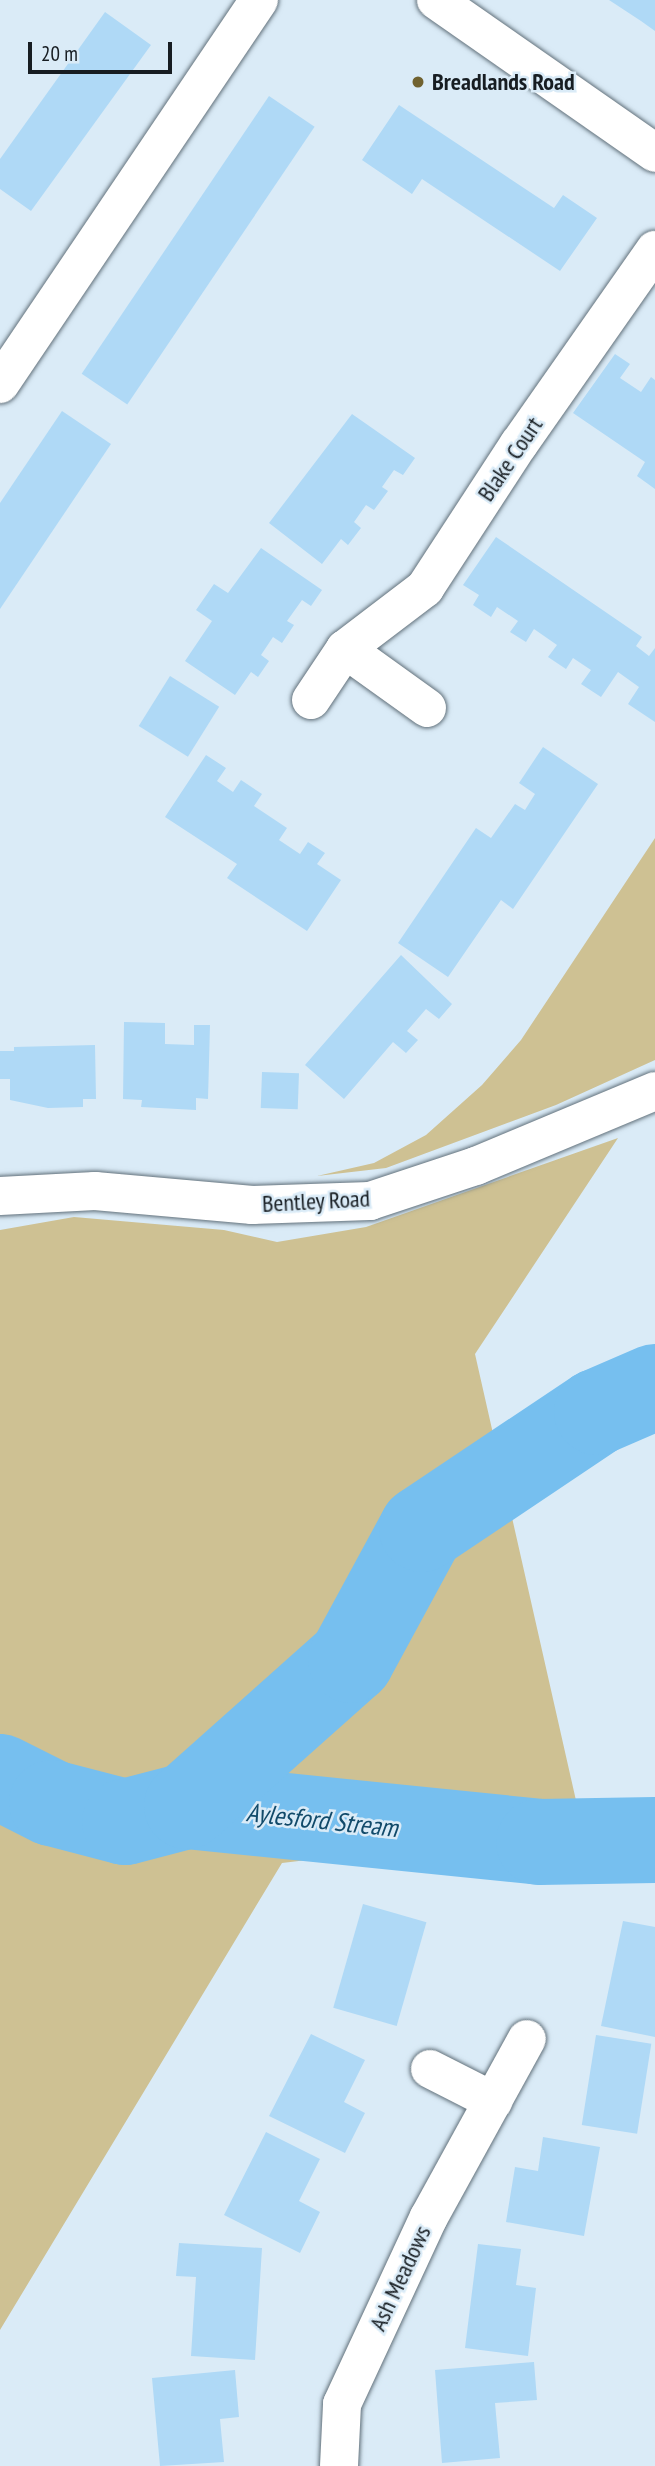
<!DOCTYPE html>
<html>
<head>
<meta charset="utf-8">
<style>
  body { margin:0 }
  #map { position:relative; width:655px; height:2466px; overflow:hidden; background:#daebf7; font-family:"PT Sans Narrow",sans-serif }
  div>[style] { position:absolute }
  .green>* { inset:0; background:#cec193 }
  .river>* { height:86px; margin:-43px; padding:0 43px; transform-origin:43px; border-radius:43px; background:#76bfef }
  .building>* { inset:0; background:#afd9f6; transform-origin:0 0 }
  .roads { filter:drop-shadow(0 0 2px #62717b) drop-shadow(0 0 2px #62717b) }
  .street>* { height:38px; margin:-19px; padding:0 19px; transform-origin:19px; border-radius:19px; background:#fff }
  .dots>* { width:19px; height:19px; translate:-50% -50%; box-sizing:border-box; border:4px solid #daebf7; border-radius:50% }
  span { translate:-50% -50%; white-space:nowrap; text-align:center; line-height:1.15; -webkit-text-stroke:5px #daebf7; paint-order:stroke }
  .poi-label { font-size:24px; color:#171d22; font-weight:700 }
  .left { translate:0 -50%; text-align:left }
  .street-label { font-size:24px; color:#171d22 }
  .water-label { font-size:26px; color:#114a6a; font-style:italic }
  .scale { position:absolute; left:28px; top:42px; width:144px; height:32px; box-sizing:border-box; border:4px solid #171d22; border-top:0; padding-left:9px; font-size:21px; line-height:24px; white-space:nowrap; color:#171d22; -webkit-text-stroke:5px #daebf7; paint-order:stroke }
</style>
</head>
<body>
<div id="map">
  <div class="green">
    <i style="clip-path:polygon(655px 838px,655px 1060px,556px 1105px,386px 1168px,317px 1176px,374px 1163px,426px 1135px,482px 1085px,521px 1040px)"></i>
    <i style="clip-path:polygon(618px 1138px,475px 1354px,582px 1827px,282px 1863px,0 2330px,0 1230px,74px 1217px,224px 1230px,277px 1242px,366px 1227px)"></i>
  </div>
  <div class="river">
    <i style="left:0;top:1777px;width:58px;rotate:26.6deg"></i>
    <i style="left:52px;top:1803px;width:75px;rotate:14.6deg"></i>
    <i style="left:125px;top:1822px;width:64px;rotate:-14.5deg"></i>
    <i style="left:187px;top:1806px;width:354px;rotate:5.8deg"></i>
    <i style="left:539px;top:1842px;width:116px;rotate:-1deg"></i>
    <i style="left:187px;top:1806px;width:220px;rotate:-41.7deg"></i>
    <i style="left:351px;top:1660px;width:149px;rotate:-61.5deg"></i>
    <i style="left:422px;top:1529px;width:211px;rotate:-33.8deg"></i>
    <i style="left:597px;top:1412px;width:63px;rotate:-23.3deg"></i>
  </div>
  <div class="building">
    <i style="clip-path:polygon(609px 0,655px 0,655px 31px,641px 21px)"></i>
    <i style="clip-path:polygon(105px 12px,151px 45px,31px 211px,0 189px,0 159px)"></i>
    <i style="left:269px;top:96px;width:55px;height:335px;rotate:34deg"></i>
    <i style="clip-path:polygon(399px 105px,554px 208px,563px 195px,597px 218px,560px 271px,422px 179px,412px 194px,362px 160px)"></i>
    <i style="clip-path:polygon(615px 354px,630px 364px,620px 378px,641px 392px,651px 377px,655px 380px,655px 489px,637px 476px,645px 462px,573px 413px)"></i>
    <i style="clip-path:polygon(62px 411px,111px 444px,0 609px,0 503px)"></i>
    <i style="clip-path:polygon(352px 414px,415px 458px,403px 475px,394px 470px,382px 487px,388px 491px,374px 510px,366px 505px,354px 522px,361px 528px,348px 545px,341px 539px,322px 564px,269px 523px)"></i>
    <i style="clip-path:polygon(496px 537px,642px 637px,636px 646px,649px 656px,655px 648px,655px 722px,628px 704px,639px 687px,618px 672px,601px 697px,581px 684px,591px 670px,573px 658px,566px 669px,548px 657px,557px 645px,534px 629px,526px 642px,510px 632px,518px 621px,497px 607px,491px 617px,473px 605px,479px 595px,463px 585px)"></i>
    <i style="clip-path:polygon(261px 548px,322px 590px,311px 606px,302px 600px,287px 621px,294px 625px,282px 643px,273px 637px,261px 655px,269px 661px,258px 677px,251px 672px,235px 695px,185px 661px,212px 621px,196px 610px,214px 584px,228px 593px)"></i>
    <i style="left:170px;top:676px;width:58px;height:59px;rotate:32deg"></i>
    <i style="clip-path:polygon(543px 747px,598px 784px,513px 909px,501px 900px,448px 977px,398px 943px,476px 828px,491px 838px,515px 804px,525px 810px,535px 794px,519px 783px)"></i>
    <i style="clip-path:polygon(206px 755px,226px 768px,217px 781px,233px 792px,241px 780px,262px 794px,254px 806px,287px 828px,279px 840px,300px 854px,308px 842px,325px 853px,317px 864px,341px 880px,307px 931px,227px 878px,237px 864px,165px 817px)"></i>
    <i style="clip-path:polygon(401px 955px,452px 1004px,439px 1019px,426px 1009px,407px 1031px,418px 1040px,406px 1053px,393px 1042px,344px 1099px,305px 1065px)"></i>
    <i style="clip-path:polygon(124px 1022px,165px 1023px,165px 1044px,194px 1045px,194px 1025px,210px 1025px,208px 1099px,196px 1098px,196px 1110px,141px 1107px,142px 1100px,123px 1099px)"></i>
    <i style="clip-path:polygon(95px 1045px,96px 1099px,83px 1099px,83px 1107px,48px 1108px,10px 1100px,10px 1079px,0 1079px,0 1051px,14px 1051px,14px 1047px)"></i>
    <i style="left:262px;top:1072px;width:37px;height:36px;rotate:2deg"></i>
    <i style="left:363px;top:1904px;width:66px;height:108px;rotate:16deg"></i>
    <i style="clip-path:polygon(623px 1921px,655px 1927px,655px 2037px,601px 2026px)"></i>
    <i style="clip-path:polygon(311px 2034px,365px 2060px,344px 2102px,365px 2113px,345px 2153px,269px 2116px)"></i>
    <i style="left:596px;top:2035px;width:56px;height:91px;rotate:9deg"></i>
    <i style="clip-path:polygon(266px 2132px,320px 2159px,299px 2201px,320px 2212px,300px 2253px,224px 2215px)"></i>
    <i style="clip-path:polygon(543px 2137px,600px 2147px,584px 2236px,506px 2222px,515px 2167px,538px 2171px)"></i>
    <i style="clip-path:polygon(179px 2243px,262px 2248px,255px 2360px,191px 2356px,196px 2277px,176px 2276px)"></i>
    <i style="clip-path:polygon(478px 2244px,521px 2249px,516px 2285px,536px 2288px,528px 2356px,465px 2348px)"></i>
    <i style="clip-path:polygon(534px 2362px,537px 2400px,495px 2403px,500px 2458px,442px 2463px,435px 2370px)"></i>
    <i style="clip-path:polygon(235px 2370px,239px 2417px,220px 2419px,224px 2462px,160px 2466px,152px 2378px)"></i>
  </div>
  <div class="roads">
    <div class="street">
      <i style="left:436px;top:0;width:267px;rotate:34.9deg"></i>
      <i style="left:0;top:384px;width:463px;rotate:-56deg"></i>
      <i style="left:345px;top:649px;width:101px;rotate:35.7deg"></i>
      <i style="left:311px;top:700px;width:61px;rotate:-56.3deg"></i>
      <i style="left:345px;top:649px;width:101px;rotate:-37.3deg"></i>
      <i style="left:425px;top:588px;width:172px;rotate:-56.9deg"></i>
      <i style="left:519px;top:444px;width:237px;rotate:-55deg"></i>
      <i style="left:0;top:1196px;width:95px;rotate:-3deg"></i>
      <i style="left:95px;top:1191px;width:158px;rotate:5.1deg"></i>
      <i style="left:252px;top:1205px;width:118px;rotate:-1.9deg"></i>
      <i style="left:370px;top:1201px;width:112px;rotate:-18.3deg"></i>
      <i style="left:476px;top:1166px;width:194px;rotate:-22.7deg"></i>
      <i style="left:430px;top:2069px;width:71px;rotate:26.9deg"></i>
      <i style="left:339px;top:2466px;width:62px;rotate:-87.2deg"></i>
      <i style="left:342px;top:2404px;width:206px;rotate:-65.1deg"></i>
      <i style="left:429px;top:2217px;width:203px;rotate:-61.2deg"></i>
    </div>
  </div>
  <div class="dots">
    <i style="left:418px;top:82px;background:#706230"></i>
  </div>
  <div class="poi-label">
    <span class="left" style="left:432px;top:82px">Breadlands Road</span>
  </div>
  <div class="street-label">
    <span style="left:510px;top:459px;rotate:-56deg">Blake Court</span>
    <span style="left:316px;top:1201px;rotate:-3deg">Bentley Road</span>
    <span style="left:400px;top:2278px;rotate:-65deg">Ash Meadows</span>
  </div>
  <div class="water-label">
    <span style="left:322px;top:1820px;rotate:6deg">Aylesford Stream</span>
  </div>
  <div class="scale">20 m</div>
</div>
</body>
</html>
